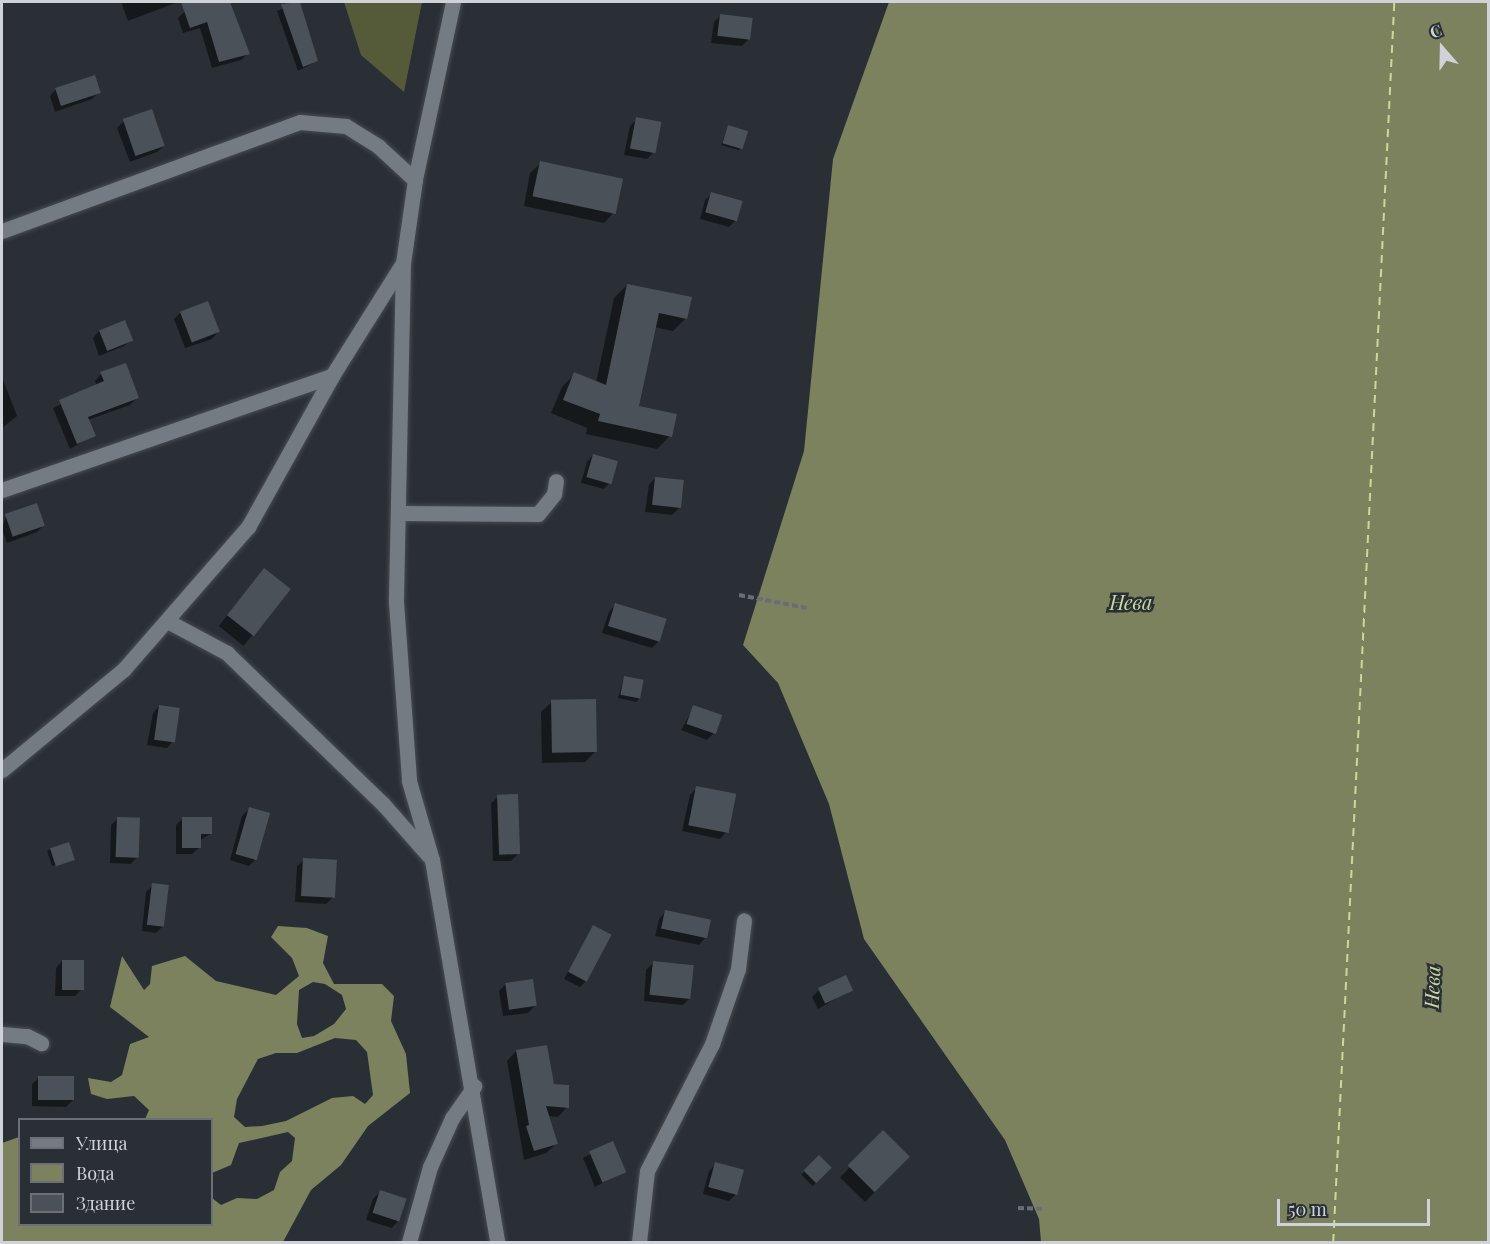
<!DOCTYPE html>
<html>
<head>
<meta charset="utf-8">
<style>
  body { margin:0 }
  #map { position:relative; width:1490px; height:1244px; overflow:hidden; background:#2a2f36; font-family:"Playfair Display",serif }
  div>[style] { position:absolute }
  .green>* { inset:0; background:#555b38 }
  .water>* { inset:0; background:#7b825d }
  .shadow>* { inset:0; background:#0007; transform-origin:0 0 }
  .ferry>* { height:1.5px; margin-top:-0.75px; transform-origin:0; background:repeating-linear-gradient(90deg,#ccd898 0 8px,transparent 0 14px) }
  .building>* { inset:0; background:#4b5159; transform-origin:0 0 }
  .path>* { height:4px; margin-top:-2px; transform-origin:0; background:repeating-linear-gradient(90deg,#696d74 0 6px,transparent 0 9px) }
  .roads { filter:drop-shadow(0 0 2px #474b52) drop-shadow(0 0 2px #474b52) }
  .minor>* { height:15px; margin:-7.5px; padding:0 7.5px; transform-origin:7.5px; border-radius:7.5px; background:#747b83 }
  span { translate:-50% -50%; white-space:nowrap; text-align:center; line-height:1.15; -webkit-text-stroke:5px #2a2f36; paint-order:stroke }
  .water-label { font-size:20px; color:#ccd898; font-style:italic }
  .frame { position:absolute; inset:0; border:3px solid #cfd2d7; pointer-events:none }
  .legend { position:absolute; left:18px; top:1118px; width:195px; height:108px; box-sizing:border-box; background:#2a2f36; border:2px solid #6c7076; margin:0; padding:8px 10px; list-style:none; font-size:18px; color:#cfd2d7 }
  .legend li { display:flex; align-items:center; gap:12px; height:30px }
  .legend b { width:30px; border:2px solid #6c7076 }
  .north { position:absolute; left:1412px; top:18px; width:60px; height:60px; -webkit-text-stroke:4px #2a2f36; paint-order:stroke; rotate:340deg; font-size:16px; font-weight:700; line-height:24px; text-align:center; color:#cfd2d7 }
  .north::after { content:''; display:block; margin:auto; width:21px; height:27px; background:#cfd2d7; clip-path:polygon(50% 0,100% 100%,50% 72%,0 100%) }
  .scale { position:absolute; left:1277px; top:1199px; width:153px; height:27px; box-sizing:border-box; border:3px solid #cfd2d7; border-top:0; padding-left:8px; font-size:18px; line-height:21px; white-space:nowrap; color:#cfd2d7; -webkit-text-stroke:4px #2a2f36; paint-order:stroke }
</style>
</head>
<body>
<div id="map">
  <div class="green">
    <i style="clip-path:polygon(344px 2px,422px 2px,404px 92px,361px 55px)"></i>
  </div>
  <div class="water">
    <i style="clip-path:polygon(889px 2px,1488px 2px,1488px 1242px,1041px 1242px,1039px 1219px,1005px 1140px,864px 939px,829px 804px,778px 683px,743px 645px,804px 451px,833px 159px)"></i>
    <i style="clip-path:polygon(evenodd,278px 926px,307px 928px,328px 936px,323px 963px,334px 984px,382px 984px,394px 996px,391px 1021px,406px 1054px,410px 1093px,368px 1126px,341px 1165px,311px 1190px,283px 1242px,2px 1242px,2px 1143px,19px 1137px,20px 1224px,212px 1224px,212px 1198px,221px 1205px,237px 1198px,257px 1199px,274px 1190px,280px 1172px,292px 1161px,295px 1138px,288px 1132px,239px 1143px,231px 1165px,212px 1173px,212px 1120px,145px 1119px,149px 1110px,134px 1096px,107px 1099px,91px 1094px,88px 1078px,111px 1082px,122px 1075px,130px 1044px,149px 1037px,110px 1007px,122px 956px,144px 990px,150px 984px,152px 966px,185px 956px,216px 981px,276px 995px,299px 976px,292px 958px,271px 937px,278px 926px,313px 982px,325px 984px,342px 995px,346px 1009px,334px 1024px,314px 1036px,302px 1038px,297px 1024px,299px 990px,313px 982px,278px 926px,335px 1038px,356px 1040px,367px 1052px,373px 1095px,365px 1104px,353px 1096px,332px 1098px,286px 1121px,262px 1126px,245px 1127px,234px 1117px,237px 1099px,258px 1059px,276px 1053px,297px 1053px,335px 1038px)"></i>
  </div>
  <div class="shadow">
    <i style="clip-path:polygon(121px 2px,178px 2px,128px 21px)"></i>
    <i style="clip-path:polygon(213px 2px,229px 2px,248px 53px,241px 60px,212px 68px,200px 28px,183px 33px,178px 18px,185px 11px)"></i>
    <i style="clip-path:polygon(298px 2px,317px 61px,298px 71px,277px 11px)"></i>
    <i style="clip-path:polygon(721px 15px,748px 40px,742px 46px,711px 43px,714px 22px)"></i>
    <i style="clip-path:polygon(56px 89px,99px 92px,92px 99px,55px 112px,50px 96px)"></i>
    <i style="clip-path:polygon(637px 119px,654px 152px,647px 159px,624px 155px,630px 126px)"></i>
    <i style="clip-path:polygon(124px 121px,164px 146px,157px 152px,130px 162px,117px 128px)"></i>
    <i style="clip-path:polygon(728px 127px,742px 147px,739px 150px,721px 145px)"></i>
    <i style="clip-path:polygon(541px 163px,614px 212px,604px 223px,524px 206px,530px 173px)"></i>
    <i style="clip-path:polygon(712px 194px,736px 220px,729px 227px,700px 219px,705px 200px)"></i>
    <i style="clip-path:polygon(627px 285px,686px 318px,673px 331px,654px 327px,638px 408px,670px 436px,657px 449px,586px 434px,587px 428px,551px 413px,562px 387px,575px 374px,596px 383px,614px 298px)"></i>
    <i style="clip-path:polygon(181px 312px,218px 332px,212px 339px,185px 348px,174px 319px)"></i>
    <i style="clip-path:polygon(99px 331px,131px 340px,124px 346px,99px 356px,93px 338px)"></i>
    <i style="clip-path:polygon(101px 374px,137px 398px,130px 405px,88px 420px,94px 435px,70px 449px,53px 408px,97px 386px,95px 381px)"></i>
    <i style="clip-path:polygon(2px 377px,17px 416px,2px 428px)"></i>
    <i style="clip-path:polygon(593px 455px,610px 482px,604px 489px,581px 483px,587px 462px)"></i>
    <i style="clip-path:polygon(655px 478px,679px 508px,672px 515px,645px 512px,649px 485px)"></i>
    <i style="clip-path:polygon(6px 516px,44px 525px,37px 532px,7px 543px,2px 529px)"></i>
    <i style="left:264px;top:570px;width:32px;height:72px;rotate:39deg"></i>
    <i style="clip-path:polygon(615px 605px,659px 641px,652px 648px,602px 633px,609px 612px)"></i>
    <i style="clip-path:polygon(624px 677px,639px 699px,636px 702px,618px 698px)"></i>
    <i style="clip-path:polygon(552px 702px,595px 752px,585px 762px,542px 763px,541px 712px)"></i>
    <i style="clip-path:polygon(159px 706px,173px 741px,167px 748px,147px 745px,153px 713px)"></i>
    <i style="clip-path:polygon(694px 707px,714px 733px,707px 740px,681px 730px)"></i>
    <i style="clip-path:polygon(697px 788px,726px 832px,720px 839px,682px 831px,690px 795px)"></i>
    <i style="clip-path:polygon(498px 797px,518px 854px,511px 861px,493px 861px,491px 803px)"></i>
    <i style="clip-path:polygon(249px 809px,256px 859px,249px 866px,230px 860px,242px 816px)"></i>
    <i style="clip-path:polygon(118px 818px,137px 857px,131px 864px,110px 863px,111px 825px)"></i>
    <i style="clip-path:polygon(183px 818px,210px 834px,199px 841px,199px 848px,192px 854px,176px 854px,176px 825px)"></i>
    <i style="left:68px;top:844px;width:16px;height:22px;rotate:72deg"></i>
    <i style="clip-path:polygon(304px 860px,333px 897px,326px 904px,295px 902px,297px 866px)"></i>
    <i style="clip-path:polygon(153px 885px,163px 926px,156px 933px,142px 931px,146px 892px)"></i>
    <i style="clip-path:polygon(665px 912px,705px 938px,699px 945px,655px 936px,659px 919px)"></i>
    <i style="clip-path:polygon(593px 927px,587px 980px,580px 987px,564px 979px)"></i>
    <i style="clip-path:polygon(62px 961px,82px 989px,75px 996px,55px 996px,56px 968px)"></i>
    <i style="clip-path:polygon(653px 963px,690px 998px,683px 1005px,644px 1001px,646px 970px)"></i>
    <i style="clip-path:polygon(506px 984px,535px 1006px,528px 1013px,503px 1016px,499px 991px)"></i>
    <i style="clip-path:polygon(852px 989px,818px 1009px,812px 997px,819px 990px)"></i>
    <i style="clip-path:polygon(516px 1051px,552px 1085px,567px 1107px,558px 1117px,548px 1116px,556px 1144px,546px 1153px,524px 1160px,507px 1061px)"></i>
    <i style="clip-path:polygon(39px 1078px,73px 1100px,66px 1107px,32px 1106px,32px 1084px)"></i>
    <i style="left:883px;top:1133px;width:35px;height:62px;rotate:44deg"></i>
    <i style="clip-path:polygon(612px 1143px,624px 1171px,595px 1187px,583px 1158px)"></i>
    <i style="left:819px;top:1157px;width:16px;height:25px;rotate:45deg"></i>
    <i style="clip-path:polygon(716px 1164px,736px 1194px,729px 1201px,703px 1194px,709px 1171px)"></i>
    <i style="clip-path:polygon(380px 1192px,398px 1221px,392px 1228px,366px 1220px,373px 1199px)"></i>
  </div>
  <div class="ferry">
    <i style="left:1333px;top:1242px;width:1241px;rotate:-87.18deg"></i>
  </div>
  <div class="building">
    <i style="clip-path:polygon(181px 2px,230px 2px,250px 54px,219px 62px,207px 22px,190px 28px)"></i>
    <i style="clip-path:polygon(300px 2px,318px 61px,303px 67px,281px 4px)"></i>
    <i style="left:720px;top:14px;width:33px;height:22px;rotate:7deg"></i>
    <i style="left:95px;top:75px;width:19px;height:42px;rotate:72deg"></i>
    <i style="left:152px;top:109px;width:39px;height:31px;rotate:71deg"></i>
    <i style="left:636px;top:117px;width:26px;height:32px;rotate:11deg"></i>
    <i style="left:728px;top:125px;width:21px;height:19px;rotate:17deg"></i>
    <i style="left:540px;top:161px;width:85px;height:36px;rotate:12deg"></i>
    <i style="left:711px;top:192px;width:33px;height:21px;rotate:16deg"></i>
    <i style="clip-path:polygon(627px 284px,692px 297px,687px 319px,659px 313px,639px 406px,677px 414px,672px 437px,598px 421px,600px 414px,563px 400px,574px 372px,606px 385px)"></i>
    <i style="left:208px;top:301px;width:33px;height:30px;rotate:69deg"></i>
    <i style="left:125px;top:320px;width:22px;height:28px;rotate:68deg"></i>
    <i style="clip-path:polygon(126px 363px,139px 398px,88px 417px,96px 436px,77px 444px,59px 400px,104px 381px,100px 372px)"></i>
    <i style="left:593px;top:454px;width:26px;height:24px;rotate:16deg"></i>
    <i style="left:655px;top:477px;width:29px;height:28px;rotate:6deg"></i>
    <i style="left:37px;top:503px;width:24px;height:34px;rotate:71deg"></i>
    <i style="left:264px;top:568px;width:34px;height:60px;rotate:38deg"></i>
    <i style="left:615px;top:603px;width:54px;height:24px;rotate:17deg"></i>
    <i style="left:624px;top:676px;width:20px;height:19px;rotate:11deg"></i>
    <i style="left:596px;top:699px;width:53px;height:45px;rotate:89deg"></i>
    <i style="left:159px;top:705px;width:21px;height:35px;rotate:8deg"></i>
    <i style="left:693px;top:705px;width:31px;height:20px;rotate:19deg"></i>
    <i style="left:696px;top:786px;width:41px;height:40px;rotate:11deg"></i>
    <i style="left:518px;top:794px;width:60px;height:21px;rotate:88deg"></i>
    <i style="left:249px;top:807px;width:22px;height:49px;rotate:16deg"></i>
    <i style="left:117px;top:817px;width:23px;height:40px;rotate:2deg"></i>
    <i style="clip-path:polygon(182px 817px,212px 817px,212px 834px,201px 834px,201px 848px,182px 848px)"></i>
    <i style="left:69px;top:842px;width:19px;height:20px;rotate:72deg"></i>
    <i style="left:303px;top:858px;width:34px;height:38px;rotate:3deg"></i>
    <i style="left:152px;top:883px;width:17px;height:42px;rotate:7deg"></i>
    <i style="left:665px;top:910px;width:47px;height:19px;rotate:12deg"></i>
    <i style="left:593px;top:925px;width:21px;height:53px;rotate:28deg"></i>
    <i style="left:62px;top:960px;width:22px;height:30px"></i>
    <i style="left:653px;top:961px;width:41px;height:34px;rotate:6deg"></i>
    <i style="left:846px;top:975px;width:17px;height:31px;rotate:65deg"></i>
    <i style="left:533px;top:979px;width:27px;height:28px;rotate:82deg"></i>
    <i style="clip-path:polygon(547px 1045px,554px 1084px,569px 1085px,569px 1108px,546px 1106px,558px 1144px,534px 1151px,526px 1126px,529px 1125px,516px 1050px)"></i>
    <i style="left:38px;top:1076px;width:36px;height:24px"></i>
    <i style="left:883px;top:1130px;width:38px;height:50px;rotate:45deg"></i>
    <i style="left:613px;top:1141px;width:34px;height:26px;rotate:67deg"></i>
    <i style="left:819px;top:1155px;width:18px;height:22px;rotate:45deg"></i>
    <i style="left:715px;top:1162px;width:30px;height:26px;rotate:15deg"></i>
    <i style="left:380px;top:1190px;width:28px;height:24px;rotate:18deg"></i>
  </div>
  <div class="path">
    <i style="left:739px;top:595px;width:69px;rotate:10.8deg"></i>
    <i style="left:1018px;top:1208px;width:25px;rotate:2deg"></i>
  </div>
  <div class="roads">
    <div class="minor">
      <i style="left:453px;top:2px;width:182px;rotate:102.1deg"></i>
      <i style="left:415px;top:180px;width:84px;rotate:98.2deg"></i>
      <i style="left:403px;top:263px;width:339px;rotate:91.2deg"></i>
      <i style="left:396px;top:602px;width:179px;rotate:85.8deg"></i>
      <i style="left:409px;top:781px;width:82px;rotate:73.8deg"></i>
      <i style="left:432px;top:860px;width:387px;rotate:80.3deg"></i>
      <i style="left:2px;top:231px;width:317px;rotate:-20.1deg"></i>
      <i style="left:300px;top:122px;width:46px;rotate:5deg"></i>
      <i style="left:346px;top:126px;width:39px;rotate:32deg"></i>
      <i style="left:379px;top:147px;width:49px;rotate:42.5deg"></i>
      <i style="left:2px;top:490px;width:349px;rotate:-19.1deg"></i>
      <i style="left:399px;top:513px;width:139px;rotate:0.4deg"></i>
      <i style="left:538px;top:514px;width:26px;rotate:-51deg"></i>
      <i style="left:554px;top:494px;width:13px;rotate:-81deg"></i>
      <i style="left:169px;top:622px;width:66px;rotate:28.1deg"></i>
      <i style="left:227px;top:653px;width:217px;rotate:44.1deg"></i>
      <i style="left:383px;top:804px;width:68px;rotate:48.6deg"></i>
      <i style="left:2px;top:770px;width:158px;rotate:-39.6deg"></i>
      <i style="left:124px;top:669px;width:189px;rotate:-48.9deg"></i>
      <i style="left:248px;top:527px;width:173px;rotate:-60.9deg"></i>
      <i style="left:332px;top:376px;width:133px;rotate:-57.9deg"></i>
      <i style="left:2px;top:1034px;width:25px;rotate:5deg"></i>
      <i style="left:27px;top:1036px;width:16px;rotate:27deg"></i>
      <i style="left:409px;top:1242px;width:78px;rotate:-74.4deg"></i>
      <i style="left:430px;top:1167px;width:54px;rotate:-65.8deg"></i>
      <i style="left:452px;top:1118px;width:39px;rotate:-55deg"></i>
      <i style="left:639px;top:1242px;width:71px;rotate:-83.6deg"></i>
      <i style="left:647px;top:1171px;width:143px;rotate:-62.9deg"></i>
      <i style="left:712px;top:1044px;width:79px;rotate:-70.9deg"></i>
      <i style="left:738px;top:969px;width:49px;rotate:-83deg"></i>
    </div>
  </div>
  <div class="water-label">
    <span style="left:1131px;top:601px">Нева</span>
    <span style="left:1431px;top:987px;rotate:-88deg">Нева</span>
  </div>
  <div class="frame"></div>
  <ul class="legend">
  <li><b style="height:8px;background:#747b83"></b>Улица</li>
  <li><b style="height:16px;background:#7b825d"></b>Вода</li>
  <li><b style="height:16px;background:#4b5159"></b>Здание</li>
  </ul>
  <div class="north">С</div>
  <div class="scale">50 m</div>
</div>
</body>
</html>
